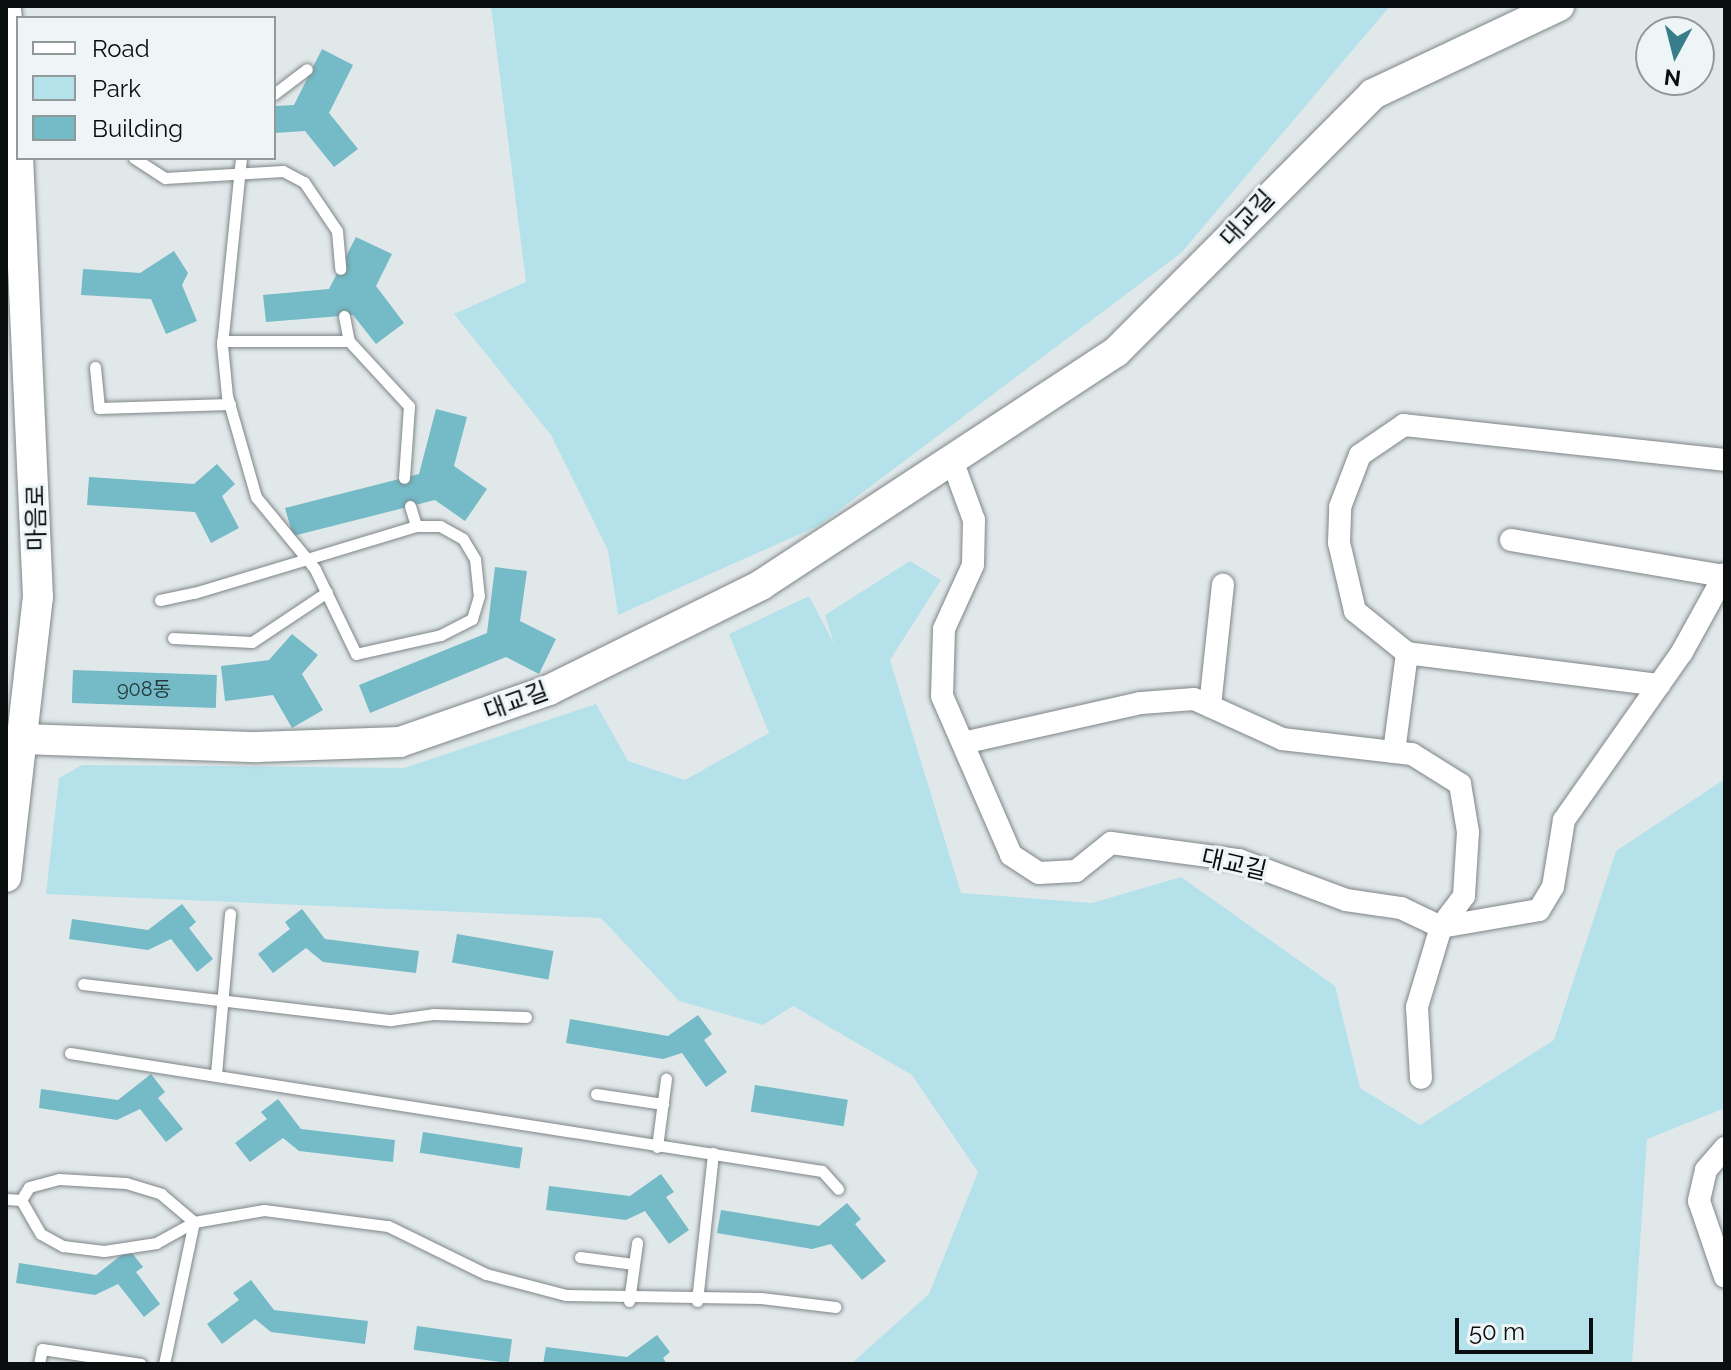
<!DOCTYPE html>
<html>
<head>
<meta charset="utf-8">
<style>
  body { margin:0 }
  #map { position:relative; width:1731px; height:1370px; overflow:hidden; background:#e1e8ea; font-family:Raleway,"Noto Sans KR",sans-serif }
  div>[style] { position:absolute }
  .green>* { inset:0; background:#b5e1ea }
  .building>* { inset:0; background:#74bac7; transform-origin:0 0 }
  .roads { filter:drop-shadow(0 0 2px #7f8587) drop-shadow(0 0 2px #7f8587) }
  .lane>* { height:11px; margin:-5.5px; padding:0 5.5px; transform-origin:5.5px; border-radius:5.5px; background:#fff }
  .street>* { height:22px; margin:-11px; padding:0 11px; transform-origin:11px; border-radius:11px; background:#fff }
  .secondary>* { height:30px; margin:-15px; padding:0 15px; transform-origin:15px; border-radius:15px; background:#fff }
  span { translate:-50% -50%; white-space:nowrap; text-align:center; line-height:1.15; -webkit-text-stroke:6px #eef5f7; paint-order:stroke }
  .number-label { font-size:20px; color:#25393c }
  .number-label span { -webkit-text-stroke-width:0 }
  .street-label { font-size:24px; color:#0b0e0e }
  .frame { position:absolute; inset:0; border:8px solid #0b0e0e; pointer-events:none }
  .legend { position:absolute; left:16px; top:16px; width:260px; height:144px; box-sizing:border-box; background:#eef5f7; border:2px solid #93999a; margin:0; padding:10px 14px; list-style:none; font-size:24px; color:#0b0e0e }
  .legend li { display:flex; align-items:center; gap:16px; height:40px }
  .legend b { width:40px; border:2px solid #93999a }
  .north { position:absolute; left:1635px; top:16px; width:80px; height:80px; box-sizing:border-box; background:#eef5f7; border:2px solid #93999a; border-radius:50%; rotate:187deg; font-size:22px; font-weight:700; line-height:32px; text-align:center; color:#0b0e0e }
  .north::after { content:''; display:block; margin:auto; width:28px; height:36px; background:#387e8a; clip-path:polygon(50% 0,100% 100%,50% 72%,0 100%) }
  .scale { position:absolute; left:1455px; top:1318px; width:138px; height:36px; box-sizing:border-box; border:4px solid #0b0e0e; border-top:0; padding-left:10px; font-size:24px; line-height:28px; white-space:nowrap; color:#0b0e0e; -webkit-text-stroke:6px #eef5f7; paint-order:stroke }
</style>
</head>
<body>
<div id="map">
  <div class="green">
    <i style="clip-path:polygon(491px 6px,1390px 6px,1181px 253px,818px 526px,618px 615px,608px 550px,551px 435px,454px 314px,526px 282px)"></i>
    <i style="clip-path:polygon(910px 561px,941px 580px,890px 660px,961px 893px,1092px 903px,1181px 877px,1335px 986px,1360px 1088px,1420px 1125px,1554px 1040px,1616px 851px,1725px 779px,1725px 1108px,1647px 1139px,1632px 1364px,851px 1364px,929px 1294px,978px 1172px,912px 1075px,793px 1006px,763px 1025px,679px 1001px,601px 918px,46px 894px,59px 778px,82px 765px,404px 768px,596px 704px,628px 761px,685px 780px,769px 733px,729px 634px,809px 596px,834px 644px,825px 615px)"></i>
  </div>
  <div class="building">
    <i style="clip-path:polygon(322px 49px,353px 65px,329px 113px,358px 149px,334px 167px,305px 131px,274px 133px,274px 106px,294px 105px)"></i>
    <i style="clip-path:polygon(356px 237px,392px 254px,376px 286px,404px 323px,376px 344px,353px 315px,266px 322px,263px 295px,329px 289px)"></i>
    <i style="clip-path:polygon(174px 251px,188px 273px,182px 285px,197px 321px,166px 334px,151px 299px,81px 295px,83px 269px,140px 273px)"></i>
    <i style="clip-path:polygon(436px 409px,467px 417px,454px 466px,487px 489px,465px 521px,435px 500px,293px 536px,285px 508px,419px 474px)"></i>
    <i style="clip-path:polygon(217px 464px,235px 484px,222px 496px,239px 528px,211px 543px,195px 512px,87px 505px,89px 477px,194px 484px)"></i>
    <i style="clip-path:polygon(495px 567px,527px 571px,520px 621px,556px 639px,539px 674px,506px 657px,370px 713px,359px 685px,487px 633px)"></i>
    <i style="clip-path:polygon(292px 634px,318px 655px,302px 674px,323px 710px,292px 728px,273px 695px,225px 701px,221px 666px,269px 660px)"></i>
    <i style="left:73px;top:670px;width:144px;height:33px;rotate:2deg"></i>
    <i style="clip-path:polygon(182px 904px,196px 922px,189px 928px,213px 959px,197px 972px,171px 939px,148px 950px,69px 939px,72px 919px,148px 930px)"></i>
    <i style="clip-path:polygon(302px 909px,325px 939px,419px 951px,416px 973px,323px 962px,306px 948px,273px 973px,258px 954px,290px 929px,285px 922px)"></i>
    <i style="left:457px;top:934px;width:98px;height:29px;rotate:10deg"></i>
    <i style="clip-path:polygon(698px 1015px,712px 1034px,704px 1040px,727px 1072px,706px 1087px,682px 1053px,663px 1059px,566px 1043px,570px 1019px,668px 1036px)"></i>
    <i style="clip-path:polygon(151px 1074px,165px 1092px,158px 1098px,183px 1129px,166px 1142px,140px 1109px,117px 1120px,39px 1108px,41px 1089px,118px 1100px)"></i>
    <i style="left:755px;top:1085px;width:94px;height:27px;rotate:9deg"></i>
    <i style="clip-path:polygon(278px 1099px,301px 1129px,395px 1140px,393px 1162px,299px 1151px,283px 1138px,250px 1162px,235px 1143px,267px 1119px,261px 1112px)"></i>
    <i style="left:423px;top:1132px;width:101px;height:21px;rotate:9deg"></i>
    <i style="clip-path:polygon(661px 1174px,674px 1192px,666px 1197px,689px 1230px,669px 1244px,645px 1211px,626px 1220px,546px 1210px,549px 1186px,630px 1196px)"></i>
    <i style="clip-path:polygon(847px 1203px,861px 1219px,855px 1224px,886px 1261px,862px 1280px,831px 1244px,812px 1249px,717px 1233px,721px 1210px,819px 1226px)"></i>
    <i style="clip-path:polygon(129px 1249px,143px 1267px,136px 1272px,160px 1304px,144px 1317px,118px 1284px,95px 1295px,16px 1283px,19px 1263px,96px 1275px)"></i>
    <i style="clip-path:polygon(251px 1280px,274px 1310px,368px 1321px,365px 1344px,271px 1332px,255px 1319px,222px 1344px,207px 1324px,239px 1300px,233px 1293px)"></i>
    <i style="left:417px;top:1326px;width:96px;height:24px;rotate:8deg"></i>
    <i style="clip-path:polygon(657px 1335px,670px 1352px,663px 1358px,667px 1364px,543px 1364px,546px 1347px,627px 1357px)"></i>
  </div>
  <div class="roads">
    <div class="lane">
      <i style="left:274px;top:94px;width:41px;rotate:-37.1deg"></i>
      <i style="left:134px;top:158px;width:37px;rotate:33deg"></i>
      <i style="left:165px;top:178px;width:118px;rotate:-3.4deg"></i>
      <i style="left:283px;top:171px;width:24px;rotate:28deg"></i>
      <i style="left:304px;top:182px;width:59px;rotate:56deg"></i>
      <i style="left:337px;top:231px;width:38px;rotate:85deg"></i>
      <i style="left:344px;top:316px;width:25px;rotate:79deg"></i>
      <i style="left:222px;top:341px;width:127px"></i>
      <i style="left:349px;top:341px;width:88px;rotate:47.3deg"></i>
      <i style="left:409px;top:406px;width:72px;rotate:94deg"></i>
      <i style="left:95px;top:367px;width:41px;rotate:84.4deg"></i>
      <i style="left:99px;top:408px;width:131px;rotate:-1.7deg"></i>
      <i style="left:410px;top:506px;width:21px;rotate:73deg"></i>
      <i style="left:160px;top:600px;width:35px;rotate:-12deg"></i>
      <i style="left:194px;top:593px;width:118px;rotate:-16.7deg"></i>
      <i style="left:307px;top:559px;width:114px;rotate:-16.8deg"></i>
      <i style="left:416px;top:526px;width:24px"></i>
      <i style="left:440px;top:526px;width:26px;rotate:29deg"></i>
      <i style="left:463px;top:539px;width:23px;rotate:59deg"></i>
      <i style="left:475px;top:559px;width:37px;rotate:84deg"></i>
      <i style="left:479px;top:596px;width:24px;rotate:107deg"></i>
      <i style="left:472px;top:619px;width:35px;rotate:153deg"></i>
      <i style="left:441px;top:635px;width:87px;rotate:167.4deg"></i>
      <i style="left:356px;top:654px;width:94px;rotate:-115.8deg"></i>
      <i style="left:315px;top:569px;width:13px;rotate:-129deg"></i>
      <i style="left:307px;top:559px;width:80px;rotate:-129.4deg"></i>
      <i style="left:256px;top:497px;width:105px;rotate:-106deg"></i>
      <i style="left:227px;top:396px;width:51px;rotate:-95.6deg"></i>
      <i style="left:222px;top:345px;width:188px;rotate:-84.2deg"></i>
      <i style="left:173px;top:638px;width:79px;rotate:2.9deg"></i>
      <i style="left:252px;top:642px;width:90px;rotate:-33.7deg"></i>
      <i style="left:83px;top:984px;width:310px;rotate:6.7deg"></i>
      <i style="left:391px;top:1020px;width:42px;rotate:-8.1deg"></i>
      <i style="left:433px;top:1014px;width:93px;rotate:1.8deg"></i>
      <i style="left:70px;top:1053px;width:761px;rotate:8.92deg"></i>
      <i style="left:822px;top:1171px;width:24px;rotate:48deg"></i>
      <i style="left:216px;top:1074px;width:161px;rotate:-85deg"></i>
      <i style="left:596px;top:1094px;width:68px;rotate:8.5deg"></i>
      <i style="left:657px;top:1147px;width:69px;rotate:-82.5deg"></i>
      <i style="left:6px;top:1199px;width:15px;rotate:4deg"></i>
      <i style="left:21px;top:1200px;width:39px;rotate:60deg"></i>
      <i style="left:41px;top:1234px;width:25px;rotate:29deg"></i>
      <i style="left:63px;top:1246px;width:41px;rotate:7deg"></i>
      <i style="left:104px;top:1251px;width:53px;rotate:-8.7deg"></i>
      <i style="left:156px;top:1243px;width:43px;rotate:-28.9deg"></i>
      <i style="left:194px;top:1222px;width:71px;rotate:-9.7deg"></i>
      <i style="left:264px;top:1210px;width:125px;rotate:7.4deg"></i>
      <i style="left:388px;top:1226px;width:109px;rotate:26.1deg"></i>
      <i style="left:486px;top:1274px;width:83px;rotate:14.7deg"></i>
      <i style="left:566px;top:1295px;width:195px;rotate:0.9deg"></i>
      <i style="left:761px;top:1298px;width:75px;rotate:6.9deg"></i>
      <i style="left:21px;top:1200px;width:15px;rotate:-58deg"></i>
      <i style="left:29px;top:1187px;width:31px;rotate:-15deg"></i>
      <i style="left:59px;top:1179px;width:67px;rotate:3.4deg"></i>
      <i style="left:126px;top:1183px;width:37px;rotate:17deg"></i>
      <i style="left:161px;top:1194px;width:43px;rotate:40.3deg"></i>
      <i style="left:580px;top:1257px;width:54px;rotate:7.4deg"></i>
      <i style="left:629px;top:1301px;width:59px;rotate:-82.1deg"></i>
      <i style="left:697px;top:1301px;width:149px;rotate:-83.8deg"></i>
      <i style="left:39px;top:1364px;width:15px;rotate:-79deg"></i>
      <i style="left:42px;top:1349px;width:100px;rotate:8.6deg"></i>
      <i style="left:164px;top:1364px;width:145px;rotate:-78.1deg"></i>
    </div>
    <div class="street">
      <i style="left:952px;top:460px;width:64px;rotate:69.9deg"></i>
      <i style="left:974px;top:520px;width:45px;rotate:91.3deg"></i>
      <i style="left:973px;top:565px;width:70px;rotate:114.4deg"></i>
      <i style="left:944px;top:629px;width:67px;rotate:91.7deg"></i>
      <i style="left:942px;top:696px;width:173px;rotate:66.5deg"></i>
      <i style="left:1011px;top:855px;width:33px;rotate:33deg"></i>
      <i style="left:1039px;top:873px;width:37px;rotate:-3deg"></i>
      <i style="left:1076px;top:871px;width:45px;rotate:-38.7deg"></i>
      <i style="left:1111px;top:843px;width:129px;rotate:7.6deg"></i>
      <i style="left:1239px;top:860px;width:114px;rotate:20.5deg"></i>
      <i style="left:1346px;top:900px;width:56px;rotate:8.3deg"></i>
      <i style="left:1401px;top:908px;width:44px;rotate:25.4deg"></i>
      <i style="left:1441px;top:927px;width:99px;rotate:-9.8deg"></i>
      <i style="left:1539px;top:910px;width:27px;rotate:-59deg"></i>
      <i style="left:1553px;top:887px;width:68px;rotate:-80.7deg"></i>
      <i style="left:1564px;top:820px;width:205px;rotate:-54.9deg"></i>
      <i style="left:1682px;top:652px;width:89px;rotate:-61.1deg"></i>
      <i style="left:1511px;top:540px;width:216px;rotate:9.6deg"></i>
      <i style="left:1659px;top:685px;width:254px;rotate:-172.8deg"></i>
      <i style="left:1407px;top:653px;width:67px;rotate:-141.1deg"></i>
      <i style="left:1355px;top:611px;width:70px;rotate:-103.2deg"></i>
      <i style="left:1339px;top:543px;width:36px;rotate:-88deg"></i>
      <i style="left:1340px;top:507px;width:56px;rotate:-69deg"></i>
      <i style="left:1360px;top:455px;width:53px;rotate:-34.3deg"></i>
      <i style="left:1404px;top:425px;width:323px;rotate:6.2deg"></i>
      <i style="left:1210px;top:706px;width:122px;rotate:-83.9deg"></i>
      <i style="left:963px;top:743px;width:182px;rotate:-12.7deg"></i>
      <i style="left:1141px;top:703px;width:53px;rotate:-4.3deg"></i>
      <i style="left:1194px;top:699px;width:97px;rotate:24.4deg"></i>
      <i style="left:1282px;top:739px;width:131px;rotate:6.6deg"></i>
      <i style="left:1412px;top:754px;width:57px;rotate:32deg"></i>
      <i style="left:1460px;top:784px;width:49px;rotate:80.5deg"></i>
      <i style="left:1468px;top:832px;width:64px;rotate:93.6deg"></i>
      <i style="left:1464px;top:896px;width:39px;rotate:127deg"></i>
      <i style="left:1441px;top:927px;width:84px;rotate:106.7deg"></i>
      <i style="left:1417px;top:1007px;width:71px;rotate:86.8deg"></i>
      <i style="left:1394px;top:752px;width:100px;rotate:-82.5deg"></i>
      <i style="left:1725px;top:1148px;width:29px;rotate:131deg"></i>
      <i style="left:1706px;top:1170px;width:32px;rotate:103deg"></i>
      <i style="left:1699px;top:1201px;width:80px;rotate:71.1deg"></i>
    </div>
    <div class="secondary">
      <i style="left:6px;top:9px;width:141px;rotate:85.1deg"></i>
      <i style="left:23px;top:739px;width:234px;rotate:2deg"></i>
      <i style="left:257px;top:747px;width:143px;rotate:-2deg"></i>
      <i style="left:400px;top:742px;width:158px;rotate:-19.2deg"></i>
      <i style="left:549px;top:690px;width:237px;rotate:-26.3deg"></i>
      <i style="left:761px;top:585px;width:425px;rotate:-33.3deg"></i>
      <i style="left:1116px;top:352px;width:364px;rotate:-45.1deg"></i>
      <i style="left:1373px;top:94px;width:206px;rotate:-25.3deg"></i>
      <i style="left:6px;top:877px;width:282px;rotate:-83.5deg"></i>
      <i style="left:38px;top:597px;width:439px;rotate:-92.6deg"></i>
    </div>
  </div>
  <div class="number-label">
    <span style="left:144px;top:689px">908동</span>
  </div>
  <div class="street-label">
    <span style="left:1247px;top:218px;rotate:-47deg">대교길</span>
    <span style="left:36px;top:518px;rotate:-91deg">마음로</span>
    <span style="left:516px;top:701px;rotate:-20deg">대교길</span>
    <span style="left:1234px;top:864px;rotate:13deg">대교길</span>
  </div>
  <div class="frame"></div>
  <ul class="legend">
  <li><b style="height:10px;background:#fff"></b>Road</li>
  <li><b style="height:22px;background:#b5e1ea"></b>Park</li>
  <li><b style="height:22px;background:#74bac7"></b>Building</li>
  </ul>
  <div class="north">N</div>
  <div class="scale">50 m</div>
</div>
</body>
</html>
